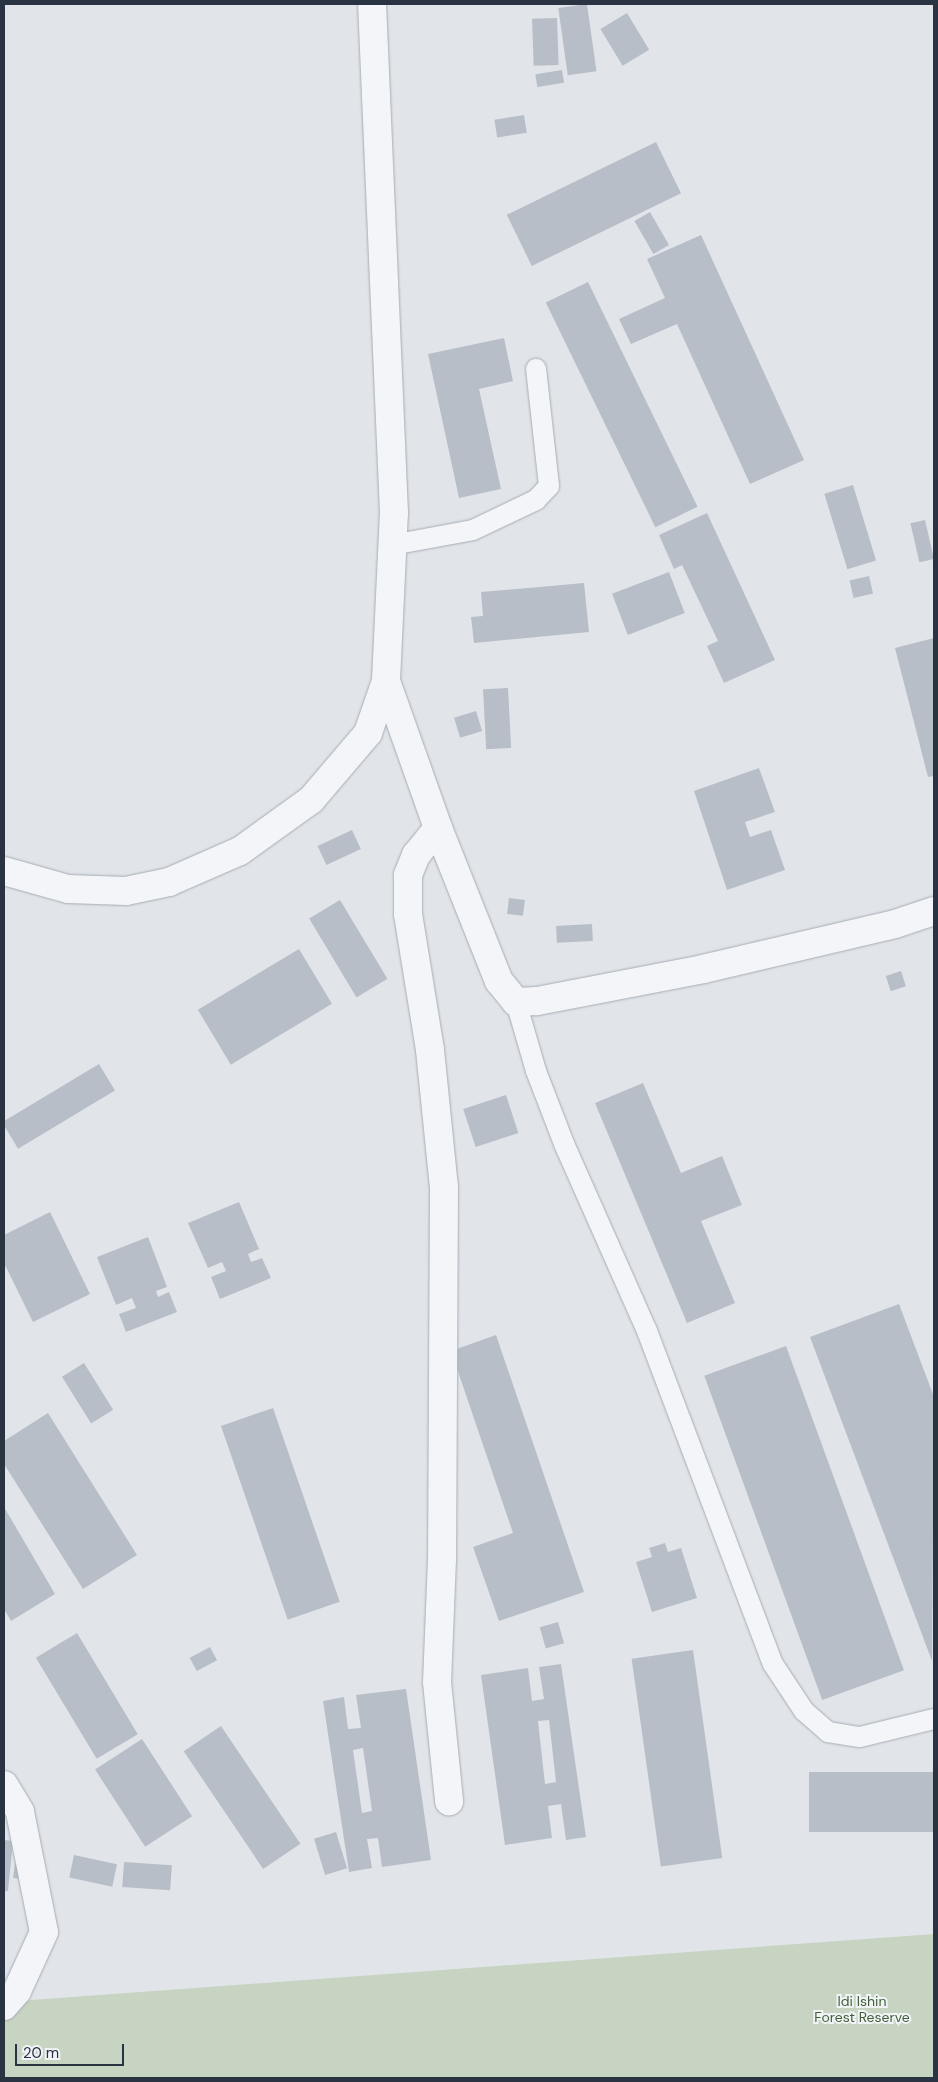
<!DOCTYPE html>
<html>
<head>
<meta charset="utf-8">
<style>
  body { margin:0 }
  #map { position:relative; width:938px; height:2082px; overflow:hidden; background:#e1e5ea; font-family:"DM Sans",sans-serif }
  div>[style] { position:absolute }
  .green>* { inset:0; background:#c7d4c2 }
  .building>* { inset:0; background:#b8bec7; transform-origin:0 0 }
  .roads { filter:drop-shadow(0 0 1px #a6acb4) drop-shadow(0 0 1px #a6acb4) }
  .lane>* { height:20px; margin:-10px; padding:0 10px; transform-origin:10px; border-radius:10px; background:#f4f5f8 }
  .street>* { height:28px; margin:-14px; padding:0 14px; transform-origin:14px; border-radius:14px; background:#f4f5f8 }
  span { translate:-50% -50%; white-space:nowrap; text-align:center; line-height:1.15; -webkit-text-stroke:4px #f1f3f7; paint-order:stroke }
  .park-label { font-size:14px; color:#3f5e36 }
  .frame { position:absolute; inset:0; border:5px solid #293342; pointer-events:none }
  .scale { position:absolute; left:15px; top:2044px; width:109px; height:22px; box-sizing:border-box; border:2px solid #293342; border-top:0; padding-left:6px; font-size:15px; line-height:18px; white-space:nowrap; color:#293342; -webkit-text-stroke:4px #f1f3f7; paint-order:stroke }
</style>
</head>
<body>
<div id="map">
  <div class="green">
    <i style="clip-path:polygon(934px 1934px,934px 2078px,4px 2078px,4px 2002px)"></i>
  </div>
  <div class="building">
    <i style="left:587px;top:4px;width:68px;height:29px;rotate:82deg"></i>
    <i style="left:627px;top:13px;width:43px;height:31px;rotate:59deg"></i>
    <i style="left:557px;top:18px;width:47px;height:25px;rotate:88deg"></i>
    <i style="left:562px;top:70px;width:13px;height:27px;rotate:81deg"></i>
    <i style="left:524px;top:115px;width:18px;height:30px;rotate:81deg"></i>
    <i style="left:656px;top:142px;width:57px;height:166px;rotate:64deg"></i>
    <i style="left:650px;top:212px;width:38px;height:18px;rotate:60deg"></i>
    <i style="clip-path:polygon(701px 235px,804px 460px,750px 484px,677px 324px,631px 344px,619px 319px,665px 298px,647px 259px)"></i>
    <i style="left:588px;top:282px;width:250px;height:47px;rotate:64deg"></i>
    <i style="clip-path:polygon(504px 338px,513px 381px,479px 389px,501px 489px,459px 498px,428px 354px)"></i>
    <i style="left:853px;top:485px;width:79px;height:30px;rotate:73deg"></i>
    <i style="clip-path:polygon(707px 513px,775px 660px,724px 683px,707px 646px,718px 641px,682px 565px,674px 569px,659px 535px)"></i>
    <i style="left:925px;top:520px;width:40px;height:15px;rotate:77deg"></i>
    <i style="left:669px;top:572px;width:44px;height:61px;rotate:69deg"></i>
    <i style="left:869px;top:576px;width:18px;height:20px;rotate:77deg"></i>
    <i style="clip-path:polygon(584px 583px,589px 632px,474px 643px,471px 617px,483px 616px,481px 592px)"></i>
    <i style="clip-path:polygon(934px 638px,934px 776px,928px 777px,895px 648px)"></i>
    <i style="left:508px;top:688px;width:60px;height:25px;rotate:87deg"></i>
    <i style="left:476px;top:711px;width:21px;height:23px;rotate:73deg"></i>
    <i style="clip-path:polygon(759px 768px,775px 812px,745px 822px,750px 837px,771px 830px,785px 870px,727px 890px,694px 791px)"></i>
    <i style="left:352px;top:830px;width:21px;height:38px;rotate:65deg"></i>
    <i style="left:509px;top:898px;width:16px;height:16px;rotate:7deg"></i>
    <i style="left:340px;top:900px;width:92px;height:36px;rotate:59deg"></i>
    <i style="left:592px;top:924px;width:17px;height:36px;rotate:87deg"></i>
    <i style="left:299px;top:949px;width:64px;height:118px;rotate:59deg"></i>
    <i style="left:901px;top:971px;width:16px;height:16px;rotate:72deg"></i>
    <i style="left:99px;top:1064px;width:31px;height:113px;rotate:59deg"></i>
    <i style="clip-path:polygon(643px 1083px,681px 1173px,722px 1156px,742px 1205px,701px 1221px,735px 1303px,687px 1323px,595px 1103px)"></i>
    <i style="left:506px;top:1095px;width:40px;height:45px;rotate:72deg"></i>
    <i style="clip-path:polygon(239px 1202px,259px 1249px,248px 1254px,251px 1262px,262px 1258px,271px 1278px,220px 1299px,211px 1277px,226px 1271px,222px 1262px,208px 1268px,188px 1223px)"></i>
    <i style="clip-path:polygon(50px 1212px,90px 1294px,33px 1322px,4px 1263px,4px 1235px)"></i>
    <i style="clip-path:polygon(148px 1237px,167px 1287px,156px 1291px,158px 1297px,169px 1292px,177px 1312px,126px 1332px,119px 1314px,136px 1308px,132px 1298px,116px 1305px,97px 1257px)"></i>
    <i style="clip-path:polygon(899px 1304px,934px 1397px,932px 1661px,810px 1337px)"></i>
    <i style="clip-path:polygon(496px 1335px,584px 1592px,499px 1621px,473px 1547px,513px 1533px,451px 1351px)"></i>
    <i style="left:786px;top:1346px;width:345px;height:87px;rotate:70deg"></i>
    <i style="left:84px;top:1363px;width:55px;height:26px;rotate:58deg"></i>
    <i style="left:273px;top:1408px;width:205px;height:55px;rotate:71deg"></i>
    <i style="clip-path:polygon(48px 1413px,137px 1555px,83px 1589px,4px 1464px,4px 1441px)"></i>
    <i style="clip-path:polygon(4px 1507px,55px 1594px,11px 1621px,4px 1609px)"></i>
    <i style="clip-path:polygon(665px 1543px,668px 1552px,681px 1548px,697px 1598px,652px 1612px,636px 1562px,652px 1557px,649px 1548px)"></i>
    <i style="left:558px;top:1622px;width:22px;height:19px;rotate:74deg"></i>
    <i style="left:77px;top:1633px;width:118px;height:48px;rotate:59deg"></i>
    <i style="left:210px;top:1647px;width:15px;height:23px;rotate:62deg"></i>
    <i style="left:693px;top:1650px;width:210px;height:62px;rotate:82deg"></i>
    <i style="clip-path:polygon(evenodd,561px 1664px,586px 1837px,566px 1840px,561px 1804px,548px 1806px,552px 1838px,505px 1845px,481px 1675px,528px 1668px,532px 1701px,544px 1699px,539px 1667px,561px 1664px,549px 1720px,556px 1782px,545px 1784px,538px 1721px,549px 1720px)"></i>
    <i style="clip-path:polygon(evenodd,406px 1689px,431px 1860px,382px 1867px,378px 1838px,367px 1839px,372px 1868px,349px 1872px,323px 1701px,344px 1697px,348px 1729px,361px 1728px,356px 1695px,406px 1689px,363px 1748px,372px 1811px,362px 1813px,353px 1750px,363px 1748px)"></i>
    <i style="left:221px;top:1726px;width:142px;height:45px;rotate:56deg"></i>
    <i style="left:142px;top:1739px;width:92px;height:56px;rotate:57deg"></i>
    <i style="left:934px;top:1772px;width:60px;height:125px;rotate:90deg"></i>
    <i style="left:336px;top:1832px;width:38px;height:23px;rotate:73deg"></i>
    <i style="clip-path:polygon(4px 1840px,13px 1841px,8px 1891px,4px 1891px)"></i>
    <i style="left:74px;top:1855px;width:44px;height:23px;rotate:12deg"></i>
    <i style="left:124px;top:1862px;width:48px;height:25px;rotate:4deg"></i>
    <i style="clip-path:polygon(15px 1864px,26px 1866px,25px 1879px,13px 1878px)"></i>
  </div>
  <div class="roads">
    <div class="lane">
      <i style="left:392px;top:545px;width:82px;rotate:-10.5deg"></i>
      <i style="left:473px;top:530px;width:70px;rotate:-25.5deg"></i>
      <i style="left:536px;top:500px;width:19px;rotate:-47deg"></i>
      <i style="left:549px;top:486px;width:118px;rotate:-96.3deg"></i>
      <i style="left:516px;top:1002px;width:72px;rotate:73.8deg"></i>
      <i style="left:536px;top:1071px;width:80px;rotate:68.9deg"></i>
      <i style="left:565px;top:1146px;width:202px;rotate:66.1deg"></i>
      <i style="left:647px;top:1331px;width:356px;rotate:69.3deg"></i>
      <i style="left:773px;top:1664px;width:56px;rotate:56.6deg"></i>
      <i style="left:804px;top:1711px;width:32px;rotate:41deg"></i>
      <i style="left:828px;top:1732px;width:32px;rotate:9deg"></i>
      <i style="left:860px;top:1737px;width:76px;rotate:-13.7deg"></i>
    </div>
    <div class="street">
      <i style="left:386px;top:681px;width:156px;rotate:70.5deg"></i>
      <i style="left:438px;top:828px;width:165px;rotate:68.3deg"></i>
      <i style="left:499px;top:981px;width:27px;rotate:51deg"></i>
      <i style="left:516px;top:1002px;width:21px;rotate:-3deg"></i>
      <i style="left:537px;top:1001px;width:169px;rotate:-10.9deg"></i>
      <i style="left:703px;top:969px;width:197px;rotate:-13.2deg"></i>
      <i style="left:895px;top:924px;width:41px;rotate:-18.4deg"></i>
      <i style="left:438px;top:828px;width:35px;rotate:129deg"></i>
      <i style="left:416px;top:855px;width:22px;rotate:112deg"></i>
      <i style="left:408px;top:875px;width:39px;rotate:90deg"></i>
      <i style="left:408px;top:914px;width:138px;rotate:80.8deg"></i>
      <i style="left:430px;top:1050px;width:138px;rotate:84.2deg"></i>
      <i style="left:444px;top:1187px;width:372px;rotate:90.3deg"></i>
      <i style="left:442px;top:1559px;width:123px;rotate:92.3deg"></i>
      <i style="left:437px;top:1682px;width:120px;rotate:84.2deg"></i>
      <i style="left:4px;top:871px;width:66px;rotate:15.7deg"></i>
      <i style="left:68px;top:889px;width:58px;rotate:2deg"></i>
      <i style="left:126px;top:891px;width:44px;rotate:-11.8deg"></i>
      <i style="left:169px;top:882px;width:77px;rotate:-23.6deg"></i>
      <i style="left:240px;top:851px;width:87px;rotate:-35.7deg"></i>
      <i style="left:311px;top:800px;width:88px;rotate:-49.6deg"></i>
      <i style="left:368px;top:733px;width:55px;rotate:-70.9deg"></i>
      <i style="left:386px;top:681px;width:168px;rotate:-87.3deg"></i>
      <i style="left:394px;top:513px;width:509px;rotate:-92.47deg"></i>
      <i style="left:4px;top:1785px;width:31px;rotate:59deg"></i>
      <i style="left:20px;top:1812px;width:122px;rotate:78.7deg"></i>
      <i style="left:44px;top:1932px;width:65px;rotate:114.6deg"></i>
      <i style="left:17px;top:1991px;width:20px;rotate:131deg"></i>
    </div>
  </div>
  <div class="park-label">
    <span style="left:862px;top:2009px">Idi Ishin<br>Forest Reserve</span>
  </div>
  <div class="frame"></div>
  <div class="scale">20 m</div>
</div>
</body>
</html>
